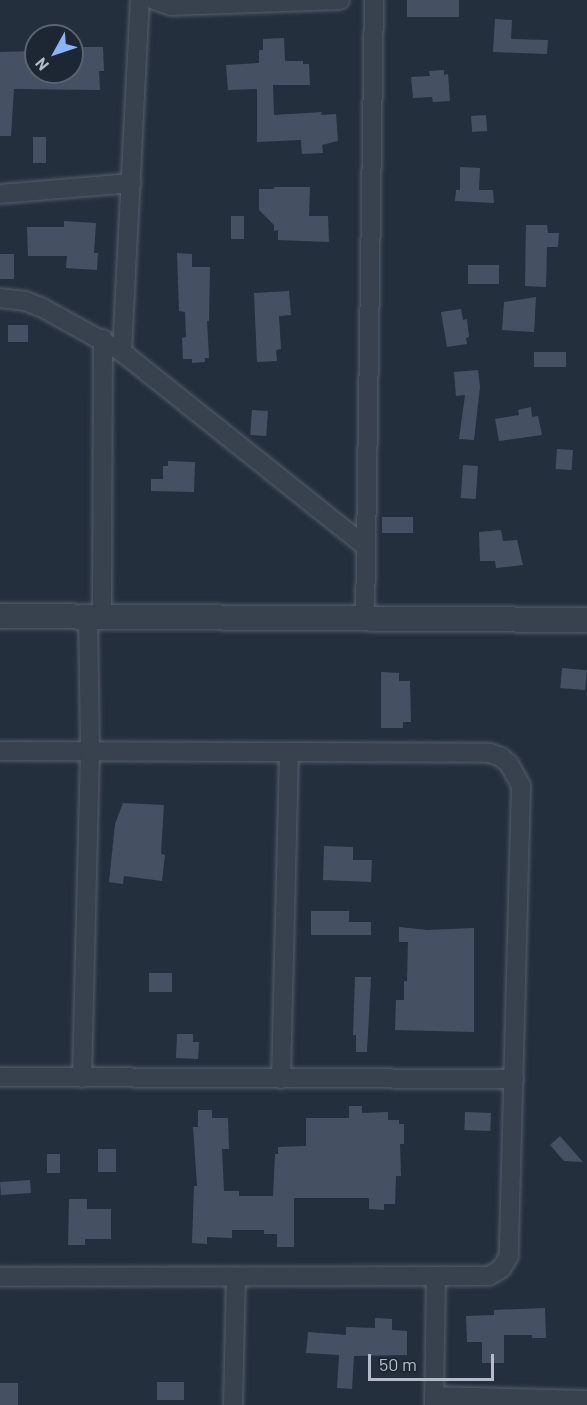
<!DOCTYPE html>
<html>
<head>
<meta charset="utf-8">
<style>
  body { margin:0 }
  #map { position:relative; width:587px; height:1405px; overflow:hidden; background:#242f3e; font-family:Barlow,sans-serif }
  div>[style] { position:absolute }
  .building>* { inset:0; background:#455162; transform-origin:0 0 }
  .roads { filter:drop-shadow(0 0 2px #565f6c) drop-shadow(0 0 2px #565f6c) }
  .minor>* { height:18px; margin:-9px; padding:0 9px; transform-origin:9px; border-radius:9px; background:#38414e }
  .tertiary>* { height:24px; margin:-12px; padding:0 12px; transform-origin:12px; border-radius:12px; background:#38414e }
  span { translate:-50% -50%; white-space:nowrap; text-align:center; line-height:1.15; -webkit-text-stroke:5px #1d2633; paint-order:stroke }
  .north { position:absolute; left:24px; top:24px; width:60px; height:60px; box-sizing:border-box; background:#1d2633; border:2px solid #59626f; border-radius:50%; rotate:230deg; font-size:16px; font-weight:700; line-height:24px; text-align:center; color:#b4bcc9 }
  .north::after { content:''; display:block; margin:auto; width:21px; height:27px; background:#8ab4f8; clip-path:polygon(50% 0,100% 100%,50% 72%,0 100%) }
  .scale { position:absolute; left:368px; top:1354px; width:126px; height:27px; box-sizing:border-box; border:3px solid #b4bcc9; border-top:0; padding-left:8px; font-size:18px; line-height:21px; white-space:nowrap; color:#b4bcc9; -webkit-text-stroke:4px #1d2633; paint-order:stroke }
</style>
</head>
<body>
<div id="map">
  <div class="building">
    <i style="left:407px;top:0;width:52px;height:17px"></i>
    <i style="clip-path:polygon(495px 19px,512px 20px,511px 39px,548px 40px,547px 54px,493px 52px)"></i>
    <i style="clip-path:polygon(72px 38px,80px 47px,103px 47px,104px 71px,99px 71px,100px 90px,14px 89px,11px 136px,0 136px,0 52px,36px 51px,36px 72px,72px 72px)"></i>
    <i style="clip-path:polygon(284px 38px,285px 61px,303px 61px,303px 64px,309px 64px,310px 85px,273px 85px,274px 115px,322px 112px,321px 115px,336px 114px,338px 141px,322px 145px,323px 153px,302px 154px,301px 140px,257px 142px,257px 89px,228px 90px,226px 65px,259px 63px,259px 50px,263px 50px,263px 39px)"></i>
    <i style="clip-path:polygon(444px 70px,444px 75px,448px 74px,450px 101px,433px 102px,432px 97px,413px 98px,411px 77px,430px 76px,429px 71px)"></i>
    <i style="left:486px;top:115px;width:16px;height:15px;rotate:86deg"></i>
    <i style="left:33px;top:137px;width:13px;height:26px"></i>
    <i style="clip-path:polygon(460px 167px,480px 168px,479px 190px,493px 190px,494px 203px,455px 201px,456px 190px,460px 190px)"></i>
    <i style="clip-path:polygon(274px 187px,310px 187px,309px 216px,328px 216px,329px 242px,278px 240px,278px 230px,274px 231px,274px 225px,259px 210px,259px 189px,274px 189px)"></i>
    <i style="left:231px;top:216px;width:13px;height:23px"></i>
    <i style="clip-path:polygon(64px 221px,96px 223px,94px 253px,98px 253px,97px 270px,66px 268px,67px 256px,28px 256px,27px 227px,64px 227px)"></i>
    <i style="clip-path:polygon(526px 225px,547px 225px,548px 233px,559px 233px,558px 247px,547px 247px,546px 287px,525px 286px)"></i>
    <i style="clip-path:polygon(177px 253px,192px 254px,192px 267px,210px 267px,209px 321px,207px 321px,209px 358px,205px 358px,205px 362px,192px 363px,192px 359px,183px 359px,182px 338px,186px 337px,185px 312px,179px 311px)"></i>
    <i style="left:0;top:254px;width:14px;height:25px"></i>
    <i style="left:468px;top:265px;width:31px;height:19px"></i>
    <i style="clip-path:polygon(289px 291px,291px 315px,279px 316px,281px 349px,276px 350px,277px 361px,257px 362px,254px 293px)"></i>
    <i style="clip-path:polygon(536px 297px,534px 332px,502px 330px,504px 302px)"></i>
    <i style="clip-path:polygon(461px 309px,463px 320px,467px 319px,469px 337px,466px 338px,467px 344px,447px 347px,441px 312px)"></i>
    <i style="left:8px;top:325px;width:20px;height:17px"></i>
    <i style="left:534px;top:352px;width:32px;height:15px"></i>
    <i style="clip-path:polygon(478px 370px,480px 387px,474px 440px,459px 439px,465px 395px,456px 396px,454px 372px)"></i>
    <i style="clip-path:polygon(531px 407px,532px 417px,538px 416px,542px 435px,499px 441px,495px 419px,519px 415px,518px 410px)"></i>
    <i style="left:252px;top:410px;width:16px;height:25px;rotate:4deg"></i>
    <i style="left:557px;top:449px;width:16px;height:20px;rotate:4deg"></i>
    <i style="clip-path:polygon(168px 461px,195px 462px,194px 492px,151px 491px,151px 479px,163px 479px,163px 466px,168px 466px)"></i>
    <i style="left:463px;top:465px;width:15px;height:33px;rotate:4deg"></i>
    <i style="left:413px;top:517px;width:16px;height:31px;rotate:90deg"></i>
    <i style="clip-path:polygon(501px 530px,503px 541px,517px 540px,523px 565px,496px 568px,495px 561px,480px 561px,479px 532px)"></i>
    <i style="left:562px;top:668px;width:25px;height:20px;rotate:5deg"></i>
    <i style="clip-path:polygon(381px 672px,399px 673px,399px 681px,410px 681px,411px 722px,403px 722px,403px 728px,381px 728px)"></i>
    <i style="clip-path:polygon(123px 803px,164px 805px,161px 854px,165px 855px,162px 881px,124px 876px,123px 884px,109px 882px,115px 824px)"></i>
    <i style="clip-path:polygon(324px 846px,353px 847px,353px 860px,372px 860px,371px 882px,323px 880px)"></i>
    <i style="clip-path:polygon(311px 911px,349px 911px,349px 922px,371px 922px,371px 935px,311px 935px)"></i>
    <i style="clip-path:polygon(399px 927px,427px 930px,474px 928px,474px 1032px,395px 1030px,396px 1000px,404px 1000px,404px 981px,407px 981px,408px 942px,399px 942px)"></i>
    <i style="left:149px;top:973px;width:23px;height:19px"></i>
    <i style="clip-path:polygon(355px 977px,371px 977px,367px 1052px,356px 1052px,356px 1035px,353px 1035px)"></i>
    <i style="clip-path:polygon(177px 1034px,193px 1034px,193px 1042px,199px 1042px,198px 1059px,176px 1058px)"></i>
    <i style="clip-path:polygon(349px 1106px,362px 1106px,362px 1113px,388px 1112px,388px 1120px,399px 1120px,399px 1124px,404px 1124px,404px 1144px,400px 1144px,401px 1176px,396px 1176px,395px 1204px,384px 1204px,384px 1210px,369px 1209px,369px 1198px,294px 1198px,294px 1247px,277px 1247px,277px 1234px,264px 1234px,264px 1230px,232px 1230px,232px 1238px,207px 1237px,207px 1244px,192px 1243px,194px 1186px,197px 1186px,193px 1127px,198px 1127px,198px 1110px,212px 1110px,212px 1118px,228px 1118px,229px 1149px,222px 1149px,224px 1191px,239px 1191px,239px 1196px,273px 1196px,275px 1154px,278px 1154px,278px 1147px,306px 1146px,306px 1118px,349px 1118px)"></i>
    <i style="left:465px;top:1112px;width:26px;height:18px;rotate:2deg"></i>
    <i style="clip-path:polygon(560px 1136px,583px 1162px,564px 1161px,550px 1145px)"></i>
    <i style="left:98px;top:1149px;width:18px;height:23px"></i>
    <i style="left:47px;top:1154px;width:13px;height:19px"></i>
    <i style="left:30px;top:1180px;width:13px;height:30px;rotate:86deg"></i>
    <i style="clip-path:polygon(69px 1199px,87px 1199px,87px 1209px,111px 1209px,111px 1239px,85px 1239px,85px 1245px,68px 1245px)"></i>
    <i style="clip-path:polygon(545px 1308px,546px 1338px,532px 1338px,532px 1335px,504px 1335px,504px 1363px,482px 1363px,482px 1342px,467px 1342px,466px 1316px,494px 1315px,494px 1310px)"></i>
    <i style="clip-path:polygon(375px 1318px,392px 1319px,392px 1330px,407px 1331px,407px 1355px,354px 1356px,352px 1389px,337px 1388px,339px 1355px,306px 1353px,308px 1332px,346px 1335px,346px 1327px,375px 1328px)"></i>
    <i style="left:184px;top:1382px;width:18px;height:27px;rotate:90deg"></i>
    <i style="left:0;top:1383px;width:18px;height:22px"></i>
  </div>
  <div class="roads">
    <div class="minor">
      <i style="left:154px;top:0;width:18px;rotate:19deg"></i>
      <i style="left:171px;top:6px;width:169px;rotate:-2deg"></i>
      <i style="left:0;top:194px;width:132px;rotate:-4.8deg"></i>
      <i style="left:0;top:298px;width:25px;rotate:7deg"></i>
      <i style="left:25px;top:301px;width:17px;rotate:21deg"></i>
      <i style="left:41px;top:307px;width:93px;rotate:29.1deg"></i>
      <i style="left:122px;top:352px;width:312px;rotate:38.6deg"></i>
      <i style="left:122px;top:352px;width:352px;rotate:-87.1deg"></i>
      <i style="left:102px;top:617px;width:278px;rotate:-89.8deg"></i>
      <i style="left:365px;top:619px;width:619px;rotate:-89.17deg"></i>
      <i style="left:0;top:751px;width:490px;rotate:0.2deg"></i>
      <i style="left:490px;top:753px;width:12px;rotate:20deg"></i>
      <i style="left:501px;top:757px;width:11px;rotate:41deg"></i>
      <i style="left:509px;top:764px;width:25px;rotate:61deg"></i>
      <i style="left:521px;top:786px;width:470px;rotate:91.5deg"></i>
      <i style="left:509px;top:1256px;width:15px;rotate:122deg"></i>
      <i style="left:501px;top:1269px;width:14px;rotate:150deg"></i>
      <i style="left:489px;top:1276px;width:489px;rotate:179.9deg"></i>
      <i style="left:0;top:1077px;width:514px;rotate:0.22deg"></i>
      <i style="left:82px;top:1078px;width:326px;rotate:-88.6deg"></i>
      <i style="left:90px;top:752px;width:135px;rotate:-90.8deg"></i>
      <i style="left:281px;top:1079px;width:325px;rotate:-88.6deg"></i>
      <i style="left:434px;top:1396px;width:153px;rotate:1.5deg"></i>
      <i style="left:233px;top:1405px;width:128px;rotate:-88.7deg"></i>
      <i style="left:434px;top:1405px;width:129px;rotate:-89.1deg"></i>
    </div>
    <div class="tertiary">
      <i style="left:0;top:616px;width:587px;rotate:0.39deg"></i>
    </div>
  </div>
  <div class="north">N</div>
  <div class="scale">50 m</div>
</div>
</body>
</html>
